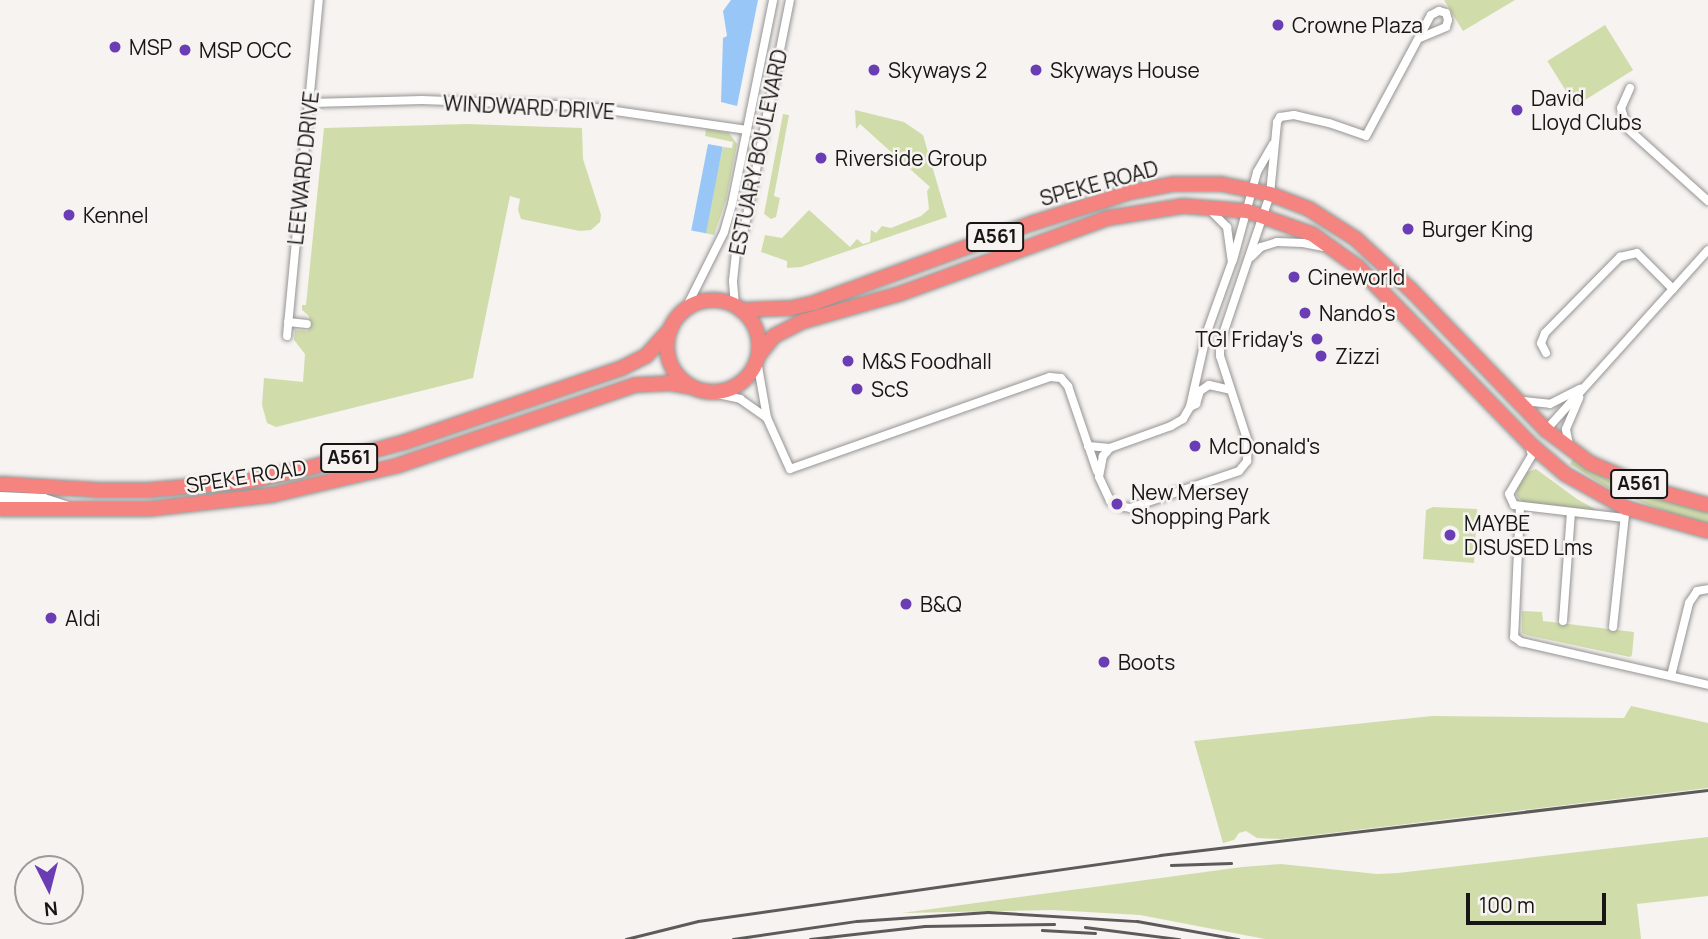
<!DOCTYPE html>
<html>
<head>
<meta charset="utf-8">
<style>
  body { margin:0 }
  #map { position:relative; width:1708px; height:939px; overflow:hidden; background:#f6f3f1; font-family:Manrope,sans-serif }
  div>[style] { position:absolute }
  .green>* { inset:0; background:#d0ddab; transform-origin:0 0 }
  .water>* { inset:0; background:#98c7f7; transform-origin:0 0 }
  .roads { filter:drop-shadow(0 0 2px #969492) drop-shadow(0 0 2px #969492) }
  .street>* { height:8px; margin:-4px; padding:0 4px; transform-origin:4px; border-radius:4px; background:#fff }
  .secondary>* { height:10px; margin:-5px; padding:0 5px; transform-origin:5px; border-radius:5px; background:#fff }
  .highway>* { height:14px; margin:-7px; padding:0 7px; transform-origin:7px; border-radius:7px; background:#f58480 }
  .highway>.ring { margin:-7px; padding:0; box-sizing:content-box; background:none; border:14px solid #f58480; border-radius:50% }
  .rail>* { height:2.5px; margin:-1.25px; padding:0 1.25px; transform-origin:1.25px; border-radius:1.25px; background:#5d5b5a }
  .dots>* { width:19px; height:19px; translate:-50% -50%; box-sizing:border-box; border:4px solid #f6f3f1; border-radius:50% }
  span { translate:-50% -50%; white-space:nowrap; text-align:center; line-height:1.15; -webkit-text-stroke:5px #f6f3f1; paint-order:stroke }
  .shield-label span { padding:2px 5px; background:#f6f3f1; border:2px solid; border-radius:5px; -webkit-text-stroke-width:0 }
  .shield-label { font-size:19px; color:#171615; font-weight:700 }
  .poi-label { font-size:21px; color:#171615 }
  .left { translate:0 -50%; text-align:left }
  .right { translate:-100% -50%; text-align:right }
  .street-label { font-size:21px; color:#171615 }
  .north { position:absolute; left:14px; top:855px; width:70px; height:70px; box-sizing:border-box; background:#f6f3f1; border:2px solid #9d9b99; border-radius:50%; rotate:174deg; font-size:19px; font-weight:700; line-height:28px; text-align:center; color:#171615 }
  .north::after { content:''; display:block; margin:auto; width:24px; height:32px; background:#6a3db5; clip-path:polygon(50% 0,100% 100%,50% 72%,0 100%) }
  .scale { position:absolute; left:1466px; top:893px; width:140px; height:32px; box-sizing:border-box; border:4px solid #171615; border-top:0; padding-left:9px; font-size:21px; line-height:24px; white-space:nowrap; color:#171615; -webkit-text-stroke:5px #f6f3f1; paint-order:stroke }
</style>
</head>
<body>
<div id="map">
  <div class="green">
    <i style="clip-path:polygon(1444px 0,1515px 0,1463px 31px)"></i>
    <i style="left:1605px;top:25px;width:53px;height:68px;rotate:58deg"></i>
    <i style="clip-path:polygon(855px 110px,904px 122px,923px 135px,947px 217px,801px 267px,787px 268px,787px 261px,761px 252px,765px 235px,782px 238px,809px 210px,850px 247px,857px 239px,863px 244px,870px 242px,871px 230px,876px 233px,882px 226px,891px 228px,921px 216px,929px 209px,927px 191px,930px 187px,860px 124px,856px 129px)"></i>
    <i style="clip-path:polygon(783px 114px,789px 115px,774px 196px,780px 198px,776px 217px,771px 219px,764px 214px)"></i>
    <i style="clip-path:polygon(467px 124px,582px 128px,583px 159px,601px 215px,600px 222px,591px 230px,580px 231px,521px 219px,518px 210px,520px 199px,510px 196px,473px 378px,276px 427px,267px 423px,262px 405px,264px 378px,303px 382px,305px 354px,294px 340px,295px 330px,308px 331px,309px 316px,302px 310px,302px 305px,306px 305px,324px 128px)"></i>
    <i style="clip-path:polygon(706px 129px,729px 133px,737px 144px,726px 200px,714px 235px,704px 233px,723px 147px,732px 148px,733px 142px,705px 136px)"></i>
    <i style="clip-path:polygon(1573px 459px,1612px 482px,1643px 495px,1708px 512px,1708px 524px,1682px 518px,1613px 491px,1570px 464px)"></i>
    <i style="clip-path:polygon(1536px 469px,1577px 499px,1600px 512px,1523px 502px,1517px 496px,1516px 488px,1527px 472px)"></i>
    <i style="clip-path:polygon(1433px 507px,1477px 509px,1474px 563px,1423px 559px,1426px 510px)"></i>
    <i style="clip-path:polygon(1522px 611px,1542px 612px,1543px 621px,1634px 632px,1632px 655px,1630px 657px,1526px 635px,1522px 633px)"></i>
    <i style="clip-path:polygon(1631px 706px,1708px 723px,1708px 788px,1281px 839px,1257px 838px,1246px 831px,1239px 833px,1234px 840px,1223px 843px,1194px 741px,1432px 716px,1624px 718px)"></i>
    <i style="clip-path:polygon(1708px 837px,1708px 896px,1637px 904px,1641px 939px,1265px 939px,1140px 915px,1052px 910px,902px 913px,1242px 867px,1281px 864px,1377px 874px,1398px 873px)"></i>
  </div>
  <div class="water">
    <i style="clip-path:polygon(731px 0,758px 0,737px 106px,721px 102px,723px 38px,727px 36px,723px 11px)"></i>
    <i style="left:708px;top:144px;width:15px;height:88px;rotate:11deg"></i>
  </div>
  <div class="roads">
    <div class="street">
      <i style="left:1630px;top:88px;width:22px;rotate:114deg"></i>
      <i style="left:1621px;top:108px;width:21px;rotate:73deg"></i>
      <i style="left:1627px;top:128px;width:109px;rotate:42deg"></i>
      <i style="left:311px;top:103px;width:111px;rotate:-1.5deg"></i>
      <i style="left:422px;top:100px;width:159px;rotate:2.2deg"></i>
      <i style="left:581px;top:106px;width:168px;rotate:8.2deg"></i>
      <i style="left:1211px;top:211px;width:23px;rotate:45deg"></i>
      <i style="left:1227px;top:227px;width:35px;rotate:82deg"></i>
      <i style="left:1232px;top:262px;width:74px;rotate:109.7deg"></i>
      <i style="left:1207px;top:332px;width:77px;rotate:102.8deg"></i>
      <i style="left:1190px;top:407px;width:14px;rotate:120deg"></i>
      <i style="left:1183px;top:419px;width:14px;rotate:150deg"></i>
      <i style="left:1171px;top:426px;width:65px;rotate:160.2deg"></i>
      <i style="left:1110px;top:448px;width:11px;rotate:131deg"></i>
      <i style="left:1103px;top:456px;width:21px;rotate:101deg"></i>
      <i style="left:1099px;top:477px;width:26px;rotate:65deg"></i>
      <i style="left:1110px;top:501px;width:9px;rotate:32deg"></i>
      <i style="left:1118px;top:506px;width:12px;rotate:9deg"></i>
      <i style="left:1130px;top:508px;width:115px;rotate:-18.7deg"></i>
      <i style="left:1239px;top:471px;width:13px;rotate:-51deg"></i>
      <i style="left:1247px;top:461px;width:19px;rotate:-87deg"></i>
      <i style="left:1248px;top:442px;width:90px;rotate:-108deg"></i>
      <i style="left:1220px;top:356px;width:13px;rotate:-90deg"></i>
      <i style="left:1220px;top:343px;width:157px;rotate:-71.4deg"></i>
      <i style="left:1270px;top:194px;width:72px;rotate:-84.4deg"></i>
      <i style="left:1277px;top:122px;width:6px;rotate:-59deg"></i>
      <i style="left:1280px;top:117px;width:14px;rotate:-8deg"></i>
      <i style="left:1294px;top:115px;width:36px;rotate:13deg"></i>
      <i style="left:1329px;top:123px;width:39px;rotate:19deg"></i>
      <i style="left:1366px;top:136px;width:137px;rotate:-61.8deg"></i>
      <i style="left:1431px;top:15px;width:9px;rotate:-27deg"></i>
      <i style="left:1439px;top:11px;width:7px;rotate:16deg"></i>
      <i style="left:1446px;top:13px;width:7px;rotate:74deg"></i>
      <i style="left:1448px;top:20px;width:7px;rotate:106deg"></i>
      <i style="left:1446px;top:27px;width:28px;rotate:157deg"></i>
      <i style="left:1251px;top:257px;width:14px;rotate:-45deg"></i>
      <i style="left:1261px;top:247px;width:17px;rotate:-17deg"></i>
      <i style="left:1277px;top:242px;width:26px;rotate:2deg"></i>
      <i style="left:1303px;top:243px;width:21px;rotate:11deg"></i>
      <i style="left:1233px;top:260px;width:91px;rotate:-74.7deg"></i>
      <i style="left:1257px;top:172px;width:32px;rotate:-60deg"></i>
      <i style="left:735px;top:305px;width:24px;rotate:-95deg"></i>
      <i style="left:733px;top:281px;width:28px;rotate:-84deg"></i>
      <i style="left:736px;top:253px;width:29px;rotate:-72deg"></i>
      <i style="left:745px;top:225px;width:229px;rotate:-78.7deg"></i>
      <i style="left:685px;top:310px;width:87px;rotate:-63.4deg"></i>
      <i style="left:724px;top:232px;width:29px;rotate:-74deg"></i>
      <i style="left:732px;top:204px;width:208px;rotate:-78.6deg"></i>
      <i style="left:288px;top:322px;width:19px;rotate:6deg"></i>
      <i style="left:287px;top:336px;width:338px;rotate:-84.6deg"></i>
      <i style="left:1546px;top:353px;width:11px;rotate:-117deg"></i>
      <i style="left:1541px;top:343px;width:11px;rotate:-68deg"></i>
      <i style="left:1545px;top:333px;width:107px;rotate:-45.4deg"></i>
      <i style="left:1620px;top:257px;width:17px;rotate:-13deg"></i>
      <i style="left:1637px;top:253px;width:51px;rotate:45deg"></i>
      <i style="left:757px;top:361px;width:58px;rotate:80deg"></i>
      <i style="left:767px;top:418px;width:56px;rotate:65.7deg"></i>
      <i style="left:790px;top:469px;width:276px;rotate:-19.5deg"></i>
      <i style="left:1050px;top:377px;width:11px;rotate:5deg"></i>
      <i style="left:1061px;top:378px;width:11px;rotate:49deg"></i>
      <i style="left:1068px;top:386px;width:90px;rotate:71.2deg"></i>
      <i style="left:708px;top:392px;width:33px;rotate:12deg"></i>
      <i style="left:740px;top:399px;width:33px;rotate:35deg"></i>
      <i style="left:1523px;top:401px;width:27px;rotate:6deg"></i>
      <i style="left:1550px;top:404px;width:34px;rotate:-27deg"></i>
      <i style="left:1190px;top:407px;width:7px;rotate:-27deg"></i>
      <i style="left:1196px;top:404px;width:14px;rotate:-73deg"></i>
      <i style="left:1200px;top:391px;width:11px;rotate:-34deg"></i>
      <i style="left:1209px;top:385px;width:22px;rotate:13deg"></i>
      <i style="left:1546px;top:430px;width:242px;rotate:-48deg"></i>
      <i style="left:1529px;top:445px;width:10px;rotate:73deg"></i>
      <i style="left:1532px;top:455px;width:45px;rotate:120.5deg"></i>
      <i style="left:1509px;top:494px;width:12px;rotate:66deg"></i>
      <i style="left:1514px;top:505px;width:111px;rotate:6.7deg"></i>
      <i style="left:1569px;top:445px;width:16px;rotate:-101deg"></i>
      <i style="left:1566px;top:429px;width:34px;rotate:-67deg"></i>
      <i style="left:1088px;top:446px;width:22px;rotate:5deg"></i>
      <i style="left:1520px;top:507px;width:130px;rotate:92.6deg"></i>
      <i style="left:1514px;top:637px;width:9px;rotate:36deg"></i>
      <i style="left:1521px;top:642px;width:192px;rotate:12.9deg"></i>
      <i style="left:1563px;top:621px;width:109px;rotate:-85.8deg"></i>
      <i style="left:1613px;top:627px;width:114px;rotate:-83.9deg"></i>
      <i style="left:1671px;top:676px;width:75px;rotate:-76.1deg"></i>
      <i style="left:1689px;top:603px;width:14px;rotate:-56deg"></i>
      <i style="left:1697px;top:591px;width:11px;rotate:-10deg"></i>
    </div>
    <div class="secondary">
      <i style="left:0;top:497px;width:44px;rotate:2.6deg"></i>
      <i style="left:44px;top:499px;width:25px;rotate:18deg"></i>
    </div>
    <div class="highway">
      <i class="ring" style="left:667px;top:300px;width:78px;height:78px"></i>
      <i style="left:742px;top:310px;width:49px;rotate:-2.3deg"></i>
      <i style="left:791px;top:308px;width:24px;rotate:-12deg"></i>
      <i style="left:814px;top:303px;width:233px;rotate:-20.1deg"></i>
      <i style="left:1033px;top:223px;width:103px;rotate:-17.6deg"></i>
      <i style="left:1131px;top:192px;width:44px;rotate:-10.5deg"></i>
      <i style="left:1174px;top:184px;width:47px"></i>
      <i style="left:1221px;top:184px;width:50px;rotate:11.5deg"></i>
      <i style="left:1270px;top:194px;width:42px;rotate:21deg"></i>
      <i style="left:1309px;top:209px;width:56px;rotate:32.6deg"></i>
      <i style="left:1356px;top:239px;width:74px;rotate:42.8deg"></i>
      <i style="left:1410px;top:289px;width:196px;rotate:46deg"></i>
      <i style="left:1546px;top:430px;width:55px;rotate:36.9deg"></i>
      <i style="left:1590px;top:463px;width:69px;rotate:23.2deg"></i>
      <i style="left:1653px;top:490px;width:57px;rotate:15.3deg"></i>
      <i style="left:759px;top:355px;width:24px;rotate:-52deg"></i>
      <i style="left:774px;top:336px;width:34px;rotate:-27deg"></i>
      <i style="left:804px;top:321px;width:99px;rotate:-15.9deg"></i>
      <i style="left:899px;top:294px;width:222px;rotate:-20deg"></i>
      <i style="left:1108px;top:218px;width:76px;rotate:-9.1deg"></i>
      <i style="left:1183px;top:206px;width:64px;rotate:4.5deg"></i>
      <i style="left:1247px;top:211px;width:69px;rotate:19.5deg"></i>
      <i style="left:1312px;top:234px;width:57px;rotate:35.7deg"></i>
      <i style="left:1358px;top:267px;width:245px;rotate:45.8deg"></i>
      <i style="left:1529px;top:443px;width:48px;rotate:40.7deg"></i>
      <i style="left:1565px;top:474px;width:70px;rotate:29.1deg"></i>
      <i style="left:1626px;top:508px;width:85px;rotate:15.7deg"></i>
      <i style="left:0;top:484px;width:98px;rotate:3.5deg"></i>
      <i style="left:98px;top:490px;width:51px"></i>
      <i style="left:149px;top:490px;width:100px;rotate:-5.1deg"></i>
      <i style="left:249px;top:481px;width:49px;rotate:-11.8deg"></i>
      <i style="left:297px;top:471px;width:112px;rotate:-15deg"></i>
      <i style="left:405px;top:442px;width:229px;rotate:-18.8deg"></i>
      <i style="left:622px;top:368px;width:27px;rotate:-27deg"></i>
      <i style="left:646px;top:356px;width:38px;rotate:-48deg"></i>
      <i style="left:0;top:509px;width:149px"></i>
      <i style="left:149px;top:509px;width:124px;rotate:-6.5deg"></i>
      <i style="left:272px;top:495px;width:127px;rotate:-13.2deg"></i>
      <i style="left:396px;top:466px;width:252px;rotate:-18.7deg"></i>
      <i style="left:635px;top:385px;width:34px;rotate:-3deg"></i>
      <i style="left:669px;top:383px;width:23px;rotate:10deg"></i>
    </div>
  </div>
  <div class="rail">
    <i style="left:1171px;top:865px;width:60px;rotate:-1.9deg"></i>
    <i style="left:1085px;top:927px;width:95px;rotate:7.3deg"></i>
    <i style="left:1042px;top:930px;width:53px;rotate:3.2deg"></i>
    <i style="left:626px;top:939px;width:74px;rotate:-14deg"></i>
    <i style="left:698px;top:921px;width:467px;rotate:-8.1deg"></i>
    <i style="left:1160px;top:855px;width:552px;rotate:-6.76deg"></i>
    <i style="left:733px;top:939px;width:125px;rotate:-8.3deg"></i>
    <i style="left:857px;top:921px;width:131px;rotate:-3.9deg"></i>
    <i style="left:988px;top:912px;width:149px;rotate:3.5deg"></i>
    <i style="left:1137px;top:921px;width:103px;rotate:10.1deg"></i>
    <i style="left:810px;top:939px;width:115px;rotate:-6.5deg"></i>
    <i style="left:924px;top:926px;width:130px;rotate:-0.9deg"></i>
  </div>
  <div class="dots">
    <i style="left:1278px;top:25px;background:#6a3db5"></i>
    <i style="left:115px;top:47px;background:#6a3db5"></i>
    <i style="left:185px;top:50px;background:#6a3db5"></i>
    <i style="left:874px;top:70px;background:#6a3db5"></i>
    <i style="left:1036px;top:70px;background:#6a3db5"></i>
    <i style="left:1517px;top:110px;background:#6a3db5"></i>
    <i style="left:821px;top:158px;background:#6a3db5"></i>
    <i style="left:69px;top:215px;background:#6a3db5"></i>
    <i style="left:1408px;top:229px;background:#6a3db5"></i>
    <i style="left:1294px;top:277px;background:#6a3db5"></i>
    <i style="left:1305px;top:313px;background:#6a3db5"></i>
    <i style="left:1317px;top:339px;background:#6a3db5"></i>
    <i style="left:1321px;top:356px;background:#6a3db5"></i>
    <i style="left:848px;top:361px;background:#6a3db5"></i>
    <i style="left:857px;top:389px;background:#6a3db5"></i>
    <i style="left:1195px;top:446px;background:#6a3db5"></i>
    <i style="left:1117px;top:504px;background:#6a3db5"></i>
    <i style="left:1450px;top:535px;background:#6a3db5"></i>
    <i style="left:906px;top:604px;background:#6a3db5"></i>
    <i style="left:51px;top:618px;background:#6a3db5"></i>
    <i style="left:1104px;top:662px;background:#6a3db5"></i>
  </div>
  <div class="shield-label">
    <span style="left:995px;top:237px">A561</span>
    <span style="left:349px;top:458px">A561</span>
    <span style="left:1639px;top:484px">A561</span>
  </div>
  <div class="poi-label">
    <span class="left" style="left:1292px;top:25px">Crowne Plaza</span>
    <span class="left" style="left:129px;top:47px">MSP</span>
    <span class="left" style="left:199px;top:50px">MSP OCC</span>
    <span class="left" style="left:888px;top:70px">Skyways 2</span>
    <span class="left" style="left:1050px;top:70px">Skyways House</span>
    <span class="left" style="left:1531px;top:110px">David<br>Lloyd Clubs</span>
    <span class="left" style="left:835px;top:158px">Riverside Group</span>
    <span class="left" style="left:83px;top:215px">Kennel</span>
    <span class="left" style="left:1422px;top:229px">Burger King</span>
    <span class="left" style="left:1308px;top:277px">Cineworld</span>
    <span class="left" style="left:1319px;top:313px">Nando's</span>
    <span class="right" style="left:1303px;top:339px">TGI Friday's</span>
    <span class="left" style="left:1335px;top:356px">Zizzi</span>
    <span class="left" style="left:862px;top:361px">M&amp;S Foodhall</span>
    <span class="left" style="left:871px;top:389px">ScS</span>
    <span class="left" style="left:1209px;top:446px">McDonald's</span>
    <span class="left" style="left:1131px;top:504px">New Mersey<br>Shopping Park</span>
    <span class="left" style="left:1464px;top:535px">MAYBE<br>DISUSED Lms</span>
    <span class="left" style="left:920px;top:604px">B&amp;Q</span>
    <span class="left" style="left:65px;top:618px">Aldi</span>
    <span class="left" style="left:1118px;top:662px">Boots</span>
  </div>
  <div class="street-label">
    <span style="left:529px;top:107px;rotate:3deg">WINDWARD DRIVE</span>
    <span style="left:758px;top:152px;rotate:-78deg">ESTUARY BOULEVARD</span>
    <span style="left:303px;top:168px;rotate:-84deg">LEEWARD DRIVE</span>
    <span style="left:1099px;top:183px;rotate:-15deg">SPEKE ROAD</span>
    <span style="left:246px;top:476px;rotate:-9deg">SPEKE ROAD</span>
  </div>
  <div class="north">N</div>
  <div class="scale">100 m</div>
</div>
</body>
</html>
